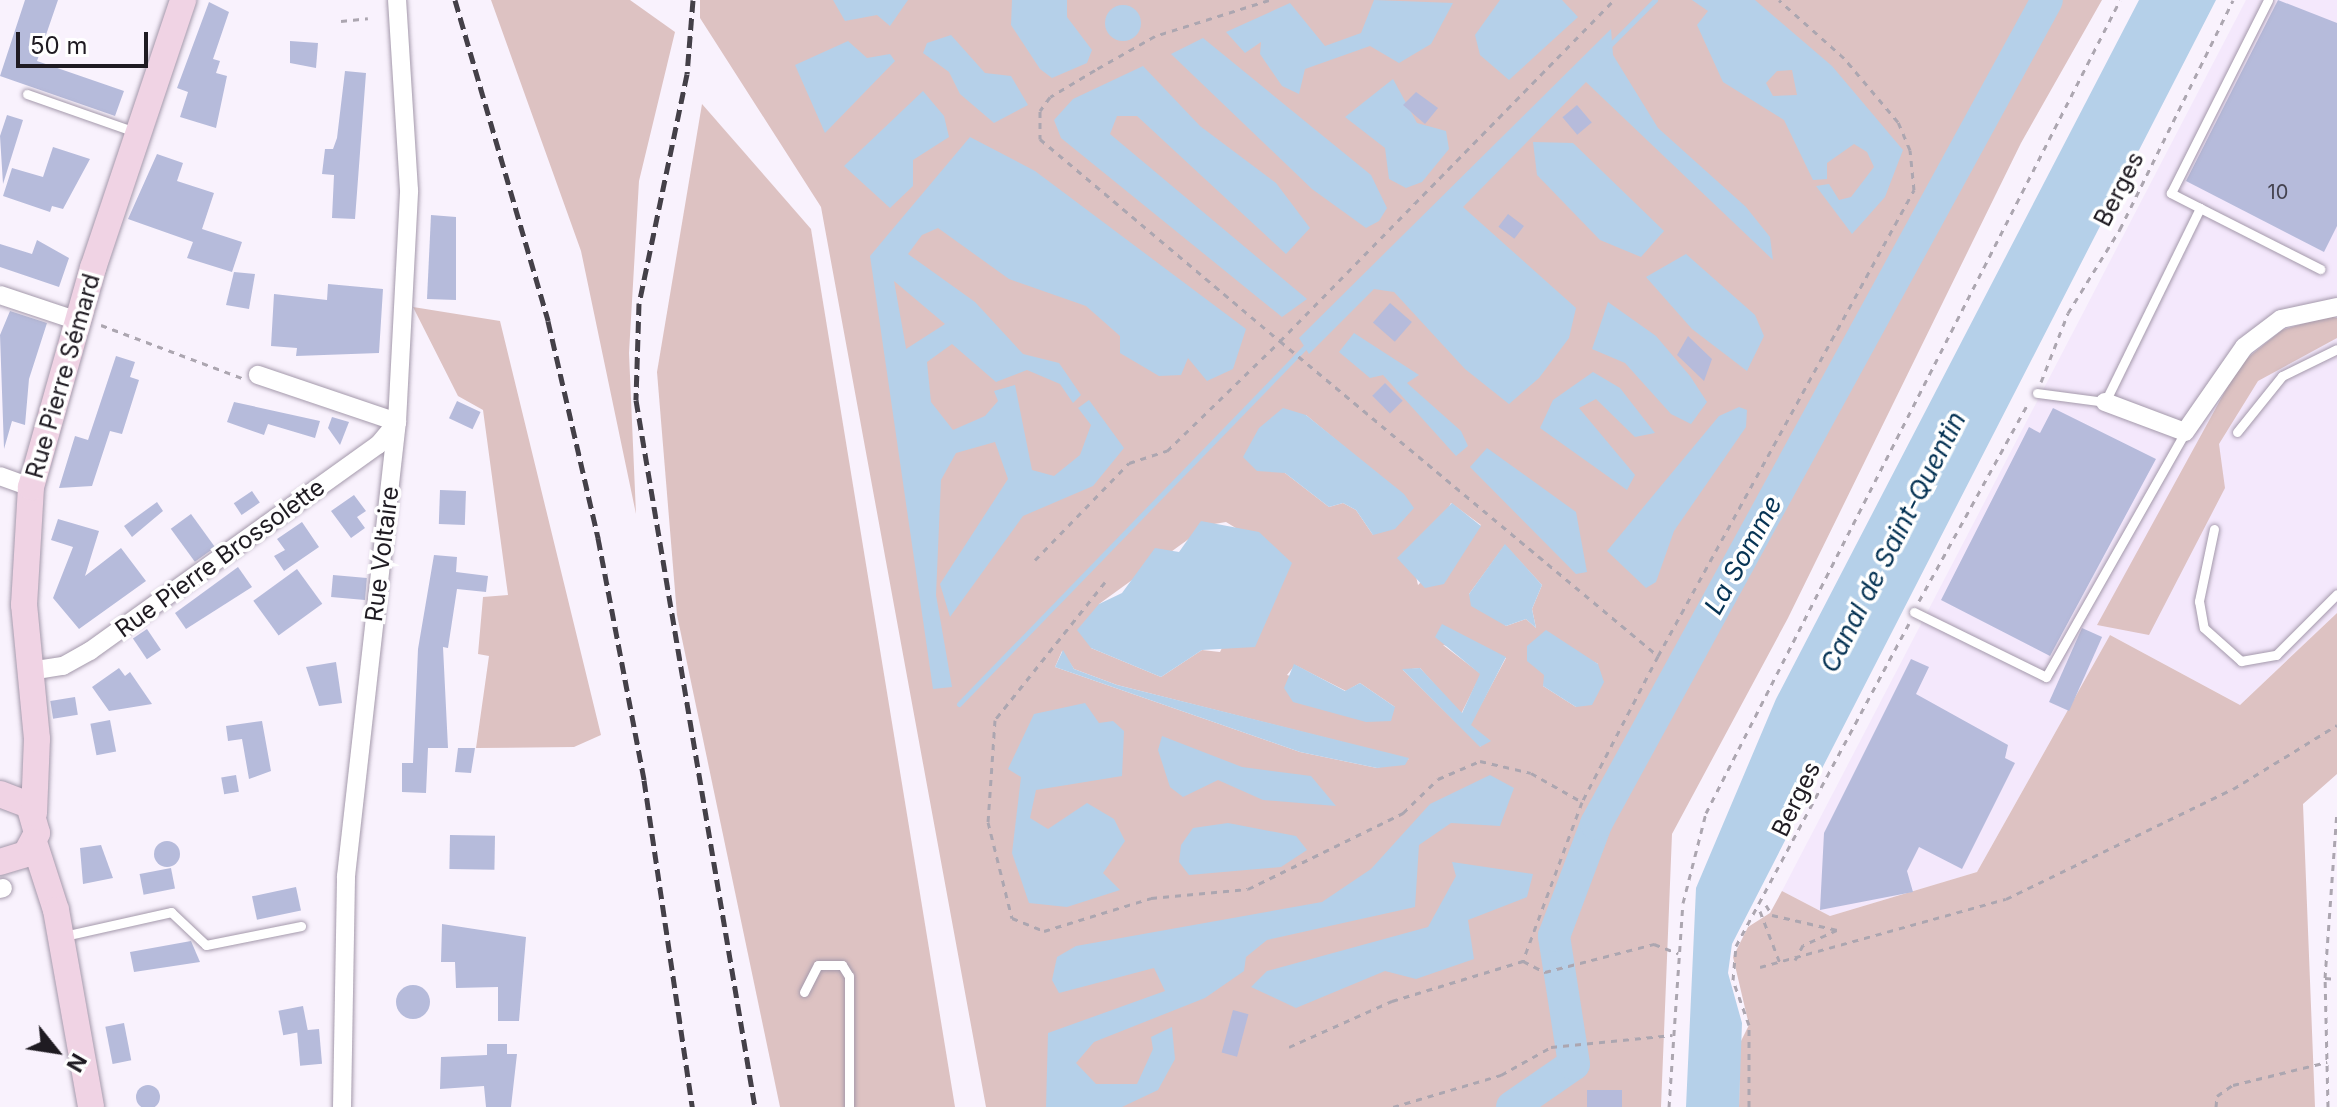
<!DOCTYPE html>
<html>
<head>
<meta charset="utf-8">
<style>
  body { margin:0 }
  #map { position:relative; width:2337px; height:1107px; overflow:hidden; background:#f9f2fd; font-family:Inter,sans-serif }
  div>[style] { position:absolute }
  .built>* { inset:0; background:#f4e8fc }
  .green>* { inset:0; background:#ddc2c2 }
  .water>* { inset:0; background:#b5d0e9 }
  .round { border-radius:50% }
  .stream>* { height:5px; margin:-2.5px; padding:0 2.5px; transform-origin:2.5px; border-radius:2.5px; background:#b5d0e9 }
  .river>* { height:32px; margin:-16px; padding:0 16px; transform-origin:16px; border-radius:16px; background:#b5d0e9 }
  .building>* { inset:0; background:#b6bbdb; transform-origin:0 0 }
  .path>* { height:3px; margin-top:-1.5px; transform-origin:0; background:repeating-linear-gradient(90deg,#aca6b0 0 6px,transparent 0 12px) }
  .roads { filter:drop-shadow(0 0 2px #a499ab) drop-shadow(0 0 2px #a499ab) }
  .lane>* { height:9px; margin:-4.5px; padding:0 4.5px; transform-origin:4.5px; border-radius:4.5px; background:#fff }
  .street>* { height:18px; margin:-9px; padding:0 9px; transform-origin:9px; border-radius:9px; background:#fff }
  .secondary>* { height:26px; margin:-13px; padding:0 13px; transform-origin:13px; border-radius:13px; background:#f0d3e4 }
  .rail>* { height:5px; margin-top:-2.5px; transform-origin:0; background:repeating-linear-gradient(90deg,#444048 0 12px,transparent 0 18px) }
  span { translate:-50% -50%; white-space:nowrap; text-align:center; line-height:1.15; -webkit-text-stroke:7px #fff; paint-order:stroke }
  .number-label { font-size:20px; color:#454350 }
  .number-label span { -webkit-text-stroke-width:0 }
  .street-label { font-size:24px; color:#1f1b22 }
  .water-label { font-size:26px; color:#063354; font-style:italic }
  .north { position:absolute; left:16px; top:1011px; width:80px; height:80px; -webkit-text-stroke:6px #fff; paint-order:stroke; rotate:120deg; font-size:22px; font-weight:700; line-height:32px; text-align:center; color:#1f1b22 }
  .north::after { content:''; display:block; margin:auto; width:28px; height:36px; background:#1f1b22; clip-path:polygon(50% 0,100% 100%,50% 72%,0 100%) }
  .scale { position:absolute; left:16px; top:32px; width:132px; height:36px; box-sizing:border-box; border:4px solid #1f1b22; border-top:0; padding-left:10px; font-size:24px; line-height:28px; white-space:nowrap; color:#1f1b22; -webkit-text-stroke:6px #fff; paint-order:stroke }
</style>
</head>
<body>
<div id="map">
  <div class="built">
    <i style="clip-path:polygon(2246px 0,2337px 0,2337px 613px,2240px 705px,2110px 635px,1977px 872px,1830px 916px,1782px 891px)"></i>
  </div>
  <div class="green">
    <i style="clip-path:polygon(491px 0,630px 0,675px 32px,639px 181px,629px 353px,636px 514px,581px 251px)"></i>
    <i style="clip-path:polygon(evenodd,700px 0,2102px 0,2021px 143px,1788px 618px,1672px 834px,1661px 1107px,986px 1107px,821px 207px,700px 18px,700px 0,1306px 415px,1353px 454px,1373px 535px,1356px 510px,1343px 503px,1329px 507px,1285px 473px,1306px 415px,700px 0,1451px 503px,1481px 525px,1418px 585px,1415px 572px,1451px 503px,700px 0,1226px 522px,1270px 549px,1220px 652px,1202px 650px,1161px 677px,1091px 648px,1099px 604px,1208px 525px,1226px 522px,700px 0,1505px 545px,1542px 585px,1532px 609px,1536px 628px,1526px 619px,1506px 626px,1469px 594px,1505px 545px,700px 0,1443px 645px,1506px 658px,1470px 725px,1481px 747px,1403px 670px,1420px 668px,1461px 714px,1481px 674px,1443px 645px,700px 0,1560px 645px,1598px 664px,1576px 707px,1543px 686px,1560px 645px,700px 0,1062px 651px,1074px 669px,1117px 685px,1409px 759px,1377px 768px,1300px 752px,1055px 667px,1062px 651px,700px 0,1295px 665px,1346px 691px,1360px 683px,1395px 707px,1287px 675px,1295px 665px)"></i>
    <i style="clip-path:polygon(702px 104px,811px 229px,955px 1107px,780px 1107px,677px 615px,657px 372px)"></i>
    <i style="clip-path:polygon(413px 307px,500px 321px,601px 735px,574px 747px,476px 748px,489px 656px,478px 654px,483px 597px,508px 595px,483px 410px,458px 396px)"></i>
    <i style="clip-path:polygon(2329px 316px,2337px 318px,2337px 338px,2258px 381px,2219px 444px,2225px 488px,2149px 635px,2097px 625px,2240px 364px,2282px 330px)"></i>
    <i style="clip-path:polygon(2337px 613px,2337px 774px,2303px 804px,2315px 1107px,1739px 1107px,1740px 1043px,1749px 1025px,1733px 957px,1748px 927px,1770px 913px,1782px 891px,1830px 916px,1977px 872px,2110px 635px,2240px 705px)"></i>
  </div>
  <div class="water">
    <i style="clip-path:polygon(833px 0,908px 0,890px 26px,877px 15px,845px 21px)"></i>
    <i style="clip-path:polygon(1012px 0,1067px 0,1067px 17px,1092px 50px,1087px 63px,1052px 78px,1040px 69px,1011px 25px)"></i>
    <i style="clip-path:polygon(1374px 0,1453px 3px,1431px 44px,1399px 63px,1370px 46px,1305px 69px,1299px 94px,1282px 86px,1260px 54px,1261px 42px,1245px 53px,1226px 32px,1290px 3px,1325px 46px,1361px 33px)"></i>
    <i style="clip-path:polygon(1500px 0,1562px 0,1578px 17px,1509px 80px,1480px 55px,1475px 35px)"></i>
    <i style="clip-path:polygon(evenodd,1692px 0,1755px 0,1832px 66px,1903px 150px,1885px 197px,1852px 234px,1816px 186px,1829px 184px,1839px 200px,1851px 197px,1874px 167px,1867px 152px,1854px 144px,1827px 163px,1827px 179px,1813px 180px,1784px 120px,1723px 82px,1697px 25px,1708px 11px,1692px 0,1792px 70px,1797px 95px,1773px 96px,1766px 83px,1777px 71px,1792px 70px)"></i>
    <i style="clip-path:polygon(2139px 0,2216px 0,1732px 944px,1728px 973px,1742px 1023px,1739px 1107px,1686px 1107px,1696px 888px,1776px 699px)"></i>
    <i class="round" style="left:1105px;top:5px;width:36px;height:36px"></i>
    <i style="clip-path:polygon(1611px 29px,1613px 55px,1658px 128px,1746px 207px,1770px 237px,1773px 260px,1586px 82px,1463px 207px,1576px 308px,1569px 338px,1539px 378px,1509px 404px,1465px 369px,1394px 292px,1374px 289px,1309px 354px,1299px 338px)"></i>
    <i style="clip-path:polygon(951px 35px,985px 73px,1011px 76px,1028px 105px,994px 123px,960px 94px,949px 72px,923px 53px,927px 43px)"></i>
    <i style="clip-path:polygon(1203px 38px,1371px 175px,1387px 208px,1379px 221px,1366px 228px,1312px 189px,1171px 54px)"></i>
    <i style="clip-path:polygon(848px 41px,867px 58px,890px 54px,895px 61px,825px 133px,795px 65px)"></i>
    <i style="clip-path:polygon(1143px 66px,1200px 126px,1276px 183px,1310px 228px,1286px 254px,1137px 116px,1117px 116px,1110px 134px,1307px 299px,1282px 317px,1061px 138px,1054px 120px,1073px 99px)"></i>
    <i style="clip-path:polygon(1393px 79px,1417px 123px,1446px 131px,1449px 149px,1422px 182px,1406px 188px,1389px 179px,1385px 148px,1345px 117px)"></i>
    <i style="clip-path:polygon(923px 91px,944px 116px,949px 137px,913px 160px,913px 186px,890px 208px,844px 166px)"></i>
    <i style="clip-path:polygon(evenodd,970px 137px,1035px 171px,1246px 329px,1233px 369px,1207px 381px,1188px 358px,1181px 375px,1159px 376px,1120px 353px,1120px 336px,1086px 306px,1009px 279px,938px 228px,922px 235px,908px 254px,975px 302px,1023px 354px,1059px 363px,1081px 395px,1073px 403px,1060px 384px,1027px 370px,996px 382px,952px 344px,927px 362px,931px 402px,953px 430px,985px 416px,998px 401px,994px 391px,1015px 385px,1032px 470px,1054px 476px,1080px 455px,1091px 425px,1078px 408px,1089px 400px,1124px 448px,1093px 486px,1023px 516px,950px 617px,940px 584px,1008px 479px,995px 442px,956px 453px,941px 480px,936px 595px,952px 687px,933px 689px,870px 256px,970px 137px,894px 281px,945px 324px,906px 349px,906px 348px,894px 281px)"></i>
    <i style="clip-path:polygon(1533px 142px,1573px 143px,1664px 231px,1641px 257px,1600px 240px,1537px 175px)"></i>
    <i style="clip-path:polygon(1686px 254px,1755px 315px,1764px 336px,1747px 371px,1692px 329px,1646px 277px)"></i>
    <i style="clip-path:polygon(1608px 302px,1656px 336px,1690px 376px,1707px 402px,1691px 424px,1671px 414px,1625px 363px,1592px 349px)"></i>
    <i style="clip-path:polygon(1354px 333px,1419px 375px,1407px 383px,1461px 431px,1468px 446px,1456px 456px,1383px 375px,1370px 378px,1339px 352px)"></i>
    <i style="clip-path:polygon(1593px 372px,1620px 388px,1655px 433px,1635px 437px,1596px 399px,1579px 408px,1635px 475px,1627px 490px,1540px 428px,1553px 400px)"></i>
    <i style="clip-path:polygon(1739px 407px,1747px 410px,1746px 427px,1674px 531px,1656px 582px,1646px 588px,1607px 551px,1719px 416px)"></i>
    <i style="clip-path:polygon(1283px 408px,1306px 415px,1404px 494px,1414px 508px,1395px 529px,1373px 535px,1356px 510px,1343px 503px,1329px 507px,1285px 473px,1257px 471px,1243px 457px,1259px 428px)"></i>
    <i style="clip-path:polygon(1487px 448px,1576px 512px,1587px 572px,1576px 574px,1470px 467px)"></i>
    <i style="clip-path:polygon(1452px 503px,1481px 526px,1444px 584px,1425px 588px,1397px 558px)"></i>
    <i style="clip-path:polygon(1201px 521px,1259px 532px,1292px 563px,1255px 647px,1202px 650px,1161px 677px,1091px 648px,1077px 630px,1099px 604px,1122px 593px,1155px 548px,1179px 552px)"></i>
    <i style="clip-path:polygon(1505px 544px,1542px 585px,1532px 609px,1536px 628px,1526px 619px,1506px 626px,1471px 606px,1469px 594px)"></i>
    <i style="clip-path:polygon(1442px 624px,1506px 657px,1471px 725px,1491px 741px,1480px 747px,1402px 669px,1420px 668px,1462px 713px,1480px 674px,1435px 637px)"></i>
    <i style="clip-path:polygon(1546px 630px,1598px 664px,1604px 682px,1592px 705px,1576px 707px,1543px 686px,1544px 675px,1527px 661px,1527px 646px)"></i>
    <i style="clip-path:polygon(1063px 650px,1074px 669px,1117px 685px,1409px 758px,1405px 765px,1377px 768px,1300px 752px,1055px 667px)"></i>
    <i style="clip-path:polygon(1294px 664px,1345px 691px,1360px 683px,1395px 707px,1391px 721px,1366px 722px,1293px 702px,1284px 688px)"></i>
    <i style="clip-path:polygon(1085px 703px,1099px 723px,1113px 721px,1124px 731px,1122px 776px,1036px 790px,1030px 818px,1048px 829px,1087px 803px,1114px 819px,1125px 841px,1103px 873px,1120px 890px,1067px 907px,1029px 903px,1012px 853px,1021px 777px,1008px 769px,1034px 714px)"></i>
    <i style="clip-path:polygon(1162px 736px,1242px 767px,1311px 776px,1336px 806px,1263px 800px,1218px 780px,1183px 797px,1170px 787px,1158px 750px)"></i>
    <i style="clip-path:polygon(1490px 775px,1514px 788px,1500px 826px,1451px 823px,1419px 845px,1415px 907px,1267px 940px,1246px 957px,1244px 971px,1205px 998px,1094px 1042px,1076px 1063px,1096px 1084px,1137px 1084px,1153px 1049px,1151px 1037px,1172px 1027px,1175px 1059px,1158px 1090px,1122px 1107px,1046px 1107px,1048px 1033px,1165px 991px,1154px 968px,1059px 993px,1052px 980px,1057px 957px,1076px 946px,1322px 902px,1371px 869px,1430px 804px)"></i>
    <i style="clip-path:polygon(1228px 823px,1296px 836px,1307px 850px,1281px 867px,1189px 875px,1179px 862px,1181px 845px,1193px 828px)"></i>
    <i style="clip-path:polygon(1452px 862px,1533px 874px,1527px 897px,1468px 920px,1474px 959px,1416px 979px,1385px 971px,1296px 1008px,1251px 987px,1267px 971px,1428px 927px,1456px 876px)"></i>
  </div>
  <div class="stream">
    <i style="left:1609px;top:46px;width:65px;rotate:-45deg"></i>
    <i style="left:959px;top:704px;width:503px;rotate:-45.89deg"></i>
  </div>
  <div class="river">
    <i style="left:1512px;top:1107px;width:75px;rotate:-34.7deg"></i>
    <i style="left:1574px;top:1064px;width:130px;rotate:-98.9deg"></i>
    <i style="left:1554px;top:936px;width:120px;rotate:-69.4deg"></i>
    <i style="left:1596px;top:824px;width:939px;rotate:-61.31deg"></i>
  </div>
  <div class="building">
    <i style="clip-path:polygon(25px 0,58px 0,37px 61px,124px 91px,115px 116px,0 76px)"></i>
    <i style="clip-path:polygon(2278px 0,2337px 23px,2337px 226px,2324px 252px,2186px 181px)"></i>
    <i style="clip-path:polygon(209px 2px,229px 12px,213px 59px,220px 61px,216px 73px,227px 76px,216px 128px,180px 117px,188px 92px,177px 88px)"></i>
    <i style="clip-path:polygon(290px 41px,318px 43px,316px 68px,290px 63px)"></i>
    <i style="clip-path:polygon(345px 71px,366px 73px,355px 219px,332px 218px,334px 175px,322px 174px,325px 149px,333px 149px,337px 138px)"></i>
    <i style="clip-path:polygon(1416px 92px,1438px 108px,1425px 124px,1403px 105px)"></i>
    <i style="left:1577px;top:105px;width:23px;height:19px;rotate:50deg"></i>
    <i style="clip-path:polygon(7px 115px,23px 120px,3px 184px,0 136px)"></i>
    <i style="clip-path:polygon(53px 147px,90px 159px,63px 209px,52px 206px,50px 212px,3px 196px,12px 168px,43px 177px)"></i>
    <i style="clip-path:polygon(157px 154px,183px 163px,177px 181px,214px 193px,202px 229px,242px 242px,232px 272px,187px 258px,193px 242px,128px 219px)"></i>
    <i style="left:1508px;top:214px;width:20px;height:16px;rotate:37deg"></i>
    <i style="clip-path:polygon(431px 215px,456px 217px,456px 300px,427px 299px)"></i>
    <i style="clip-path:polygon(37px 240px,69px 258px,59px 287px,0 267px,0 244px,32px 254px)"></i>
    <i style="clip-path:polygon(234px 272px,255px 274px,249px 309px,226px 305px)"></i>
    <i style="clip-path:polygon(328px 284px,383px 289px,379px 353px,296px 356px,297px 348px,271px 346px,274px 294px,327px 300px)"></i>
    <i style="left:1390px;top:303px;width:29px;height:26px;rotate:41deg"></i>
    <i style="clip-path:polygon(10px 311px,47px 323px,29px 379px,25px 425px,12px 421px,4px 449px,0 335px)"></i>
    <i style="clip-path:polygon(1688px 336px,1712px 359px,1704px 381px,1677px 355px)"></i>
    <i style="clip-path:polygon(116px 356px,135px 362px,130px 377px,139px 380px,122px 434px,110px 431px,92px 486px,59px 488px,75px 436px,88px 440px)"></i>
    <i style="left:1385px;top:383px;width:25px;height:18px;rotate:45deg"></i>
    <i style="left:457px;top:401px;width:26px;height:19px;rotate:25deg"></i>
    <i style="clip-path:polygon(234px 402px,320px 421px,315px 438px,268px 424px,264px 435px,227px 422px)"></i>
    <i style="clip-path:polygon(2053px 408px,2156px 459px,2050px 656px,1941px 600px,2029px 427px,2040px 433px)"></i>
    <i style="clip-path:polygon(332px 417px,349px 422px,340px 445px,328px 428px)"></i>
    <i style="left:440px;top:490px;width:26px;height:34px;rotate:2deg"></i>
    <i style="left:252px;top:491px;width:14px;height:22px;rotate:56deg"></i>
    <i style="clip-path:polygon(354px 495px,366px 511px,357px 517px,365px 528px,351px 538px,331px 511px)"></i>
    <i style="clip-path:polygon(157px 502px,163px 511px,132px 537px,124px 526px)"></i>
    <i style="left:191px;top:514px;width:41px;height:25px;rotate:54deg"></i>
    <i style="clip-path:polygon(58px 519px,99px 531px,85px 576px,121px 548px,146px 581px,79px 629px,53px 598px,73px 547px,51px 540px)"></i>
    <i style="clip-path:polygon(302px 522px,319px 547px,284px 571px,274px 556px,285px 550px,277px 539px)"></i>
    <i style="clip-path:polygon(434px 555px,457px 557px,456px 572px,488px 576px,486px 592px,457px 589px,448px 648px,443px 647px,448px 748px,428px 748px,426px 793px,402px 792px,402px 763px,413px 763px,418px 649px)"></i>
    <i style="clip-path:polygon(238px 567px,252px 587px,186px 629px,175px 613px)"></i>
    <i style="left:297px;top:569px;width:43px;height:54px;rotate:54deg"></i>
    <i style="left:333px;top:575px;width:34px;height:22px;rotate:5deg"></i>
    <i style="left:2082px;top:628px;width:22px;height:81px;rotate:24deg"></i>
    <i style="left:147px;top:629px;width:25px;height:17px;rotate:56deg"></i>
    <i style="clip-path:polygon(1911px 659px,1929px 667px,1916px 694px,2008px 745px,2005px 758px,2015px 763px,1962px 869px,1919px 847px,1907px 871px,1913px 892px,1820px 910px,1824px 833px)"></i>
    <i style="clip-path:polygon(336px 662px,342px 703px,319px 706px,306px 667px)"></i>
    <i style="clip-path:polygon(119px 668px,125px 676px,130px 672px,152px 704px,109px 711px,92px 687px)"></i>
    <i style="left:75px;top:697px;width:18px;height:25px;rotate:81deg"></i>
    <i style="left:110px;top:720px;width:32px;height:20px;rotate:79deg"></i>
    <i style="clip-path:polygon(262px 721px,271px 771px,249px 779px,242px 739px,228px 741px,226px 726px)"></i>
    <i style="clip-path:polygon(458px 748px,475px 748px,471px 773px,455px 772px)"></i>
    <i style="left:236px;top:775px;width:17px;height:15px;rotate:80deg"></i>
    <i style="left:450px;top:835px;width:45px;height:34px;rotate:1deg"></i>
    <i class="round" style="left:154px;top:841px;width:26px;height:26px"></i>
    <i style="clip-path:polygon(101px 845px,113px 878px,83px 884px,80px 848px)"></i>
    <i style="left:171px;top:868px;width:21px;height:32px;rotate:79deg"></i>
    <i style="left:296px;top:887px;width:24px;height:45px;rotate:78deg"></i>
    <i style="clip-path:polygon(442px 924px,526px 937px,519px 1021px,498px 1021px,498px 987px,456px 988px,455px 962px,441px 962px)"></i>
    <i style="clip-path:polygon(191px 941px,200px 962px,134px 972px,130px 952px)"></i>
    <i class="round" style="left:396px;top:985px;width:34px;height:34px"></i>
    <i style="left:303px;top:1006px;width:25px;height:25px;rotate:79deg"></i>
    <i style="left:1233px;top:1010px;width:16px;height:44px;rotate:15deg"></i>
    <i style="left:124px;top:1023px;width:38px;height:19px;rotate:79deg"></i>
    <i style="left:319px;top:1029px;width:35px;height:22px;rotate:85deg"></i>
    <i style="clip-path:polygon(487px 1044px,507px 1044px,507px 1054px,517px 1054px,511px 1107px,486px 1107px,484px 1086px,440px 1089px,441px 1057px,487px 1055px)"></i>
    <i class="round" style="left:136px;top:1085px;width:24px;height:24px"></i>
    <i style="left:1587px;top:1090px;width:35px;height:17px"></i>
  </div>
  <div class="path">
    <i style="left:1269px;top:0;width:120px;rotate:162.5deg"></i>
    <i style="left:1155px;top:36px;width:69px;rotate:150.5deg"></i>
    <i style="left:1095px;top:70px;width:52px;rotate:149deg"></i>
    <i style="left:1050px;top:97px;width:17px;rotate:126deg"></i>
    <i style="left:1040px;top:111px;width:28px;rotate:90deg"></i>
    <i style="left:1040px;top:139px;width:314px;rotate:40.1deg"></i>
    <i style="left:1280px;top:341px;width:477px;rotate:-45.6deg"></i>
    <i style="left:341px;top:21px;width:27px;rotate:-6deg"></i>
    <i style="left:101px;top:325px;width:151px;rotate:20.6deg"></i>
    <i style="left:2041px;top:382px;width:74px;rotate:-68.6deg"></i>
    <i style="left:2068px;top:313px;width:99px;rotate:-58.2deg"></i>
    <i style="left:2120px;top:229px;width:255px;rotate:-63.7deg"></i>
    <i style="left:1035px;top:560px;width:135px;rotate:-45.9deg"></i>
    <i style="left:1129px;top:463px;width:40px;rotate:-18deg"></i>
    <i style="left:1167px;top:451px;width:158px;rotate:-44.2deg"></i>
    <i style="left:1280px;top:341px;width:492px;rotate:39.8deg"></i>
    <i style="left:1658px;top:656px;width:532px;rotate:-61.22deg"></i>
    <i style="left:1914px;top:190px;width:40px;rotate:-95.7deg"></i>
    <i style="left:1910px;top:150px;width:30px;rotate:-113deg"></i>
    <i style="left:1898px;top:122px;width:84px;rotate:-130.2deg"></i>
    <i style="left:1844px;top:58px;width:87px;rotate:-138.3deg"></i>
    <i style="left:1105px;top:582px;width:176px;rotate:128.6deg"></i>
    <i style="left:995px;top:720px;width:102px;rotate:93.9deg"></i>
    <i style="left:988px;top:822px;width:99px;rotate:76deg"></i>
    <i style="left:1012px;top:918px;width:35px;rotate:22deg"></i>
    <i style="left:1044px;top:931px;width:112px;rotate:-17.1deg"></i>
    <i style="left:1151px;top:898px;width:97px;rotate:-5.3deg"></i>
    <i style="left:1248px;top:889px;width:173px;rotate:-26.1deg"></i>
    <i style="left:1403px;top:813px;width:49px;rotate:-44.2deg"></i>
    <i style="left:1438px;top:779px;width:46px;rotate:-23.2deg"></i>
    <i style="left:1480px;top:761px;width:52px;rotate:13.2deg"></i>
    <i style="left:1531px;top:773px;width:59px;rotate:29.6deg"></i>
    <i style="left:1919px;top:601px;width:227px;rotate:-61.1deg"></i>
    <i style="left:1658px;top:656px;width:165px;rotate:117.5deg"></i>
    <i style="left:1582px;top:802px;width:170px;rotate:110.4deg"></i>
    <i style="left:1523px;top:961px;width:25px;rotate:27deg"></i>
    <i style="left:1545px;top:972px;width:113px;rotate:-14.4deg"></i>
    <i style="left:1654px;top:944px;width:26px;rotate:21deg"></i>
    <i style="left:1766px;top:905px;width:12px;rotate:59deg"></i>
    <i style="left:1772px;top:915px;width:67px;rotate:13deg"></i>
    <i style="left:1837px;top:930px;width:37px;rotate:156deg"></i>
    <i style="left:1803px;top:945px;width:17px;rotate:118deg"></i>
    <i style="left:1760px;top:911px;width:56px;rotate:69deg"></i>
    <i style="left:1760px;top:967px;width:255px;rotate:-15.5deg"></i>
    <i style="left:2006px;top:899px;width:252px;rotate:-25.9deg"></i>
    <i style="left:2233px;top:789px;width:122px;rotate:-31.6deg"></i>
    <i style="left:2325px;top:978px;width:12px;rotate:5deg"></i>
    <i style="left:1289px;top:1047px;width:113px;rotate:-24.1deg"></i>
    <i style="left:1392px;top:1001px;width:137px;rotate:-17deg"></i>
    <i style="left:1393px;top:1107px;width:113px;rotate:-16.5deg"></i>
    <i style="left:1501px;top:1075px;width:57px;rotate:-29.2deg"></i>
    <i style="left:1551px;top:1047px;width:122px;rotate:-5.7deg"></i>
    <i style="left:1669px;top:1107px;width:204px;rotate:-86.1deg"></i>
    <i style="left:1683px;top:903px;width:93px;rotate:-75.7deg"></i>
    <i style="left:1706px;top:813px;width:912px;rotate:-63.01deg"></i>
    <i style="left:1749px;top:1107px;width:82px;rotate:-90deg"></i>
    <i style="left:1749px;top:1025px;width:48px;rotate:-109.6deg"></i>
    <i style="left:1733px;top:980px;width:34px;rotate:-85deg"></i>
    <i style="left:1736px;top:946px;width:366px;rotate:-61.8deg"></i>
    <i style="left:2216px;top:1107px;width:11px;rotate:-85deg"></i>
    <i style="left:2217px;top:1096px;width:19px;rotate:-35deg"></i>
    <i style="left:2233px;top:1085px;width:97px;rotate:-13.7deg"></i>
    <i style="left:2328px;top:1107px;width:129px;rotate:-91.3deg"></i>
    <i style="left:2325px;top:978px;width:166px;rotate:-85.9deg"></i>
  </div>
  <div class="roads">
    <div class="lane">
      <i style="left:27px;top:94px;width:114px;rotate:19.4deg"></i>
      <i style="left:2200px;top:208px;width:33px;rotate:-153deg"></i>
      <i style="left:2171px;top:193px;width:216px;rotate:-63.3deg"></i>
      <i style="left:2037px;top:393px;width:69px;rotate:7.5deg"></i>
      <i style="left:2105px;top:402px;width:216px;rotate:-63.9deg"></i>
      <i style="left:2200px;top:208px;width:135px;rotate:26.9deg"></i>
      <i style="left:2237px;top:432px;width:72px;rotate:-51.2deg"></i>
      <i style="left:2282px;top:376px;width:61px;rotate:-26.1deg"></i>
      <i style="left:2214px;top:529px;width:74px;rotate:101.8deg"></i>
      <i style="left:2199px;top:601px;width:27px;rotate:80deg"></i>
      <i style="left:2204px;top:628px;width:50px;rotate:41.7deg"></i>
      <i style="left:2241px;top:661px;width:36px;rotate:-10deg"></i>
      <i style="left:2276px;top:655px;width:86px;rotate:-45deg"></i>
      <i style="left:1914px;top:612px;width:147px;rotate:26.2deg"></i>
      <i style="left:2046px;top:677px;width:282px;rotate:-60.4deg"></i>
      <i style="left:64px;top:936px;width:110px;rotate:-12.6deg"></i>
      <i style="left:171px;top:912px;width:48px;rotate:43.3deg"></i>
      <i style="left:206px;top:945px;width:97px;rotate:-11.3deg"></i>
      <i style="left:804px;top:992px;width:30px;rotate:-63deg"></i>
      <i style="left:818px;top:965px;width:24px"></i>
      <i style="left:842px;top:965px;width:13px;rotate:58deg"></i>
      <i style="left:849px;top:976px;width:131px;rotate:90deg"></i>
    </div>
    <div class="street">
      <i style="left:0;top:295px;width:82px;rotate:18.4deg"></i>
      <i style="left:2105px;top:402px;width:85px;rotate:20.6deg"></i>
      <i style="left:2185px;top:432px;width:103px;rotate:-55.2deg"></i>
      <i style="left:2244px;top:347px;width:46px;rotate:-37.1deg"></i>
      <i style="left:2281px;top:319px;width:57px;rotate:-12.1deg"></i>
      <i style="left:0;top:476px;width:33px;rotate:20deg"></i>
      <i style="left:30px;top:671px;width:33px;rotate:-9deg"></i>
      <i style="left:63px;top:666px;width:31px;rotate:-29deg"></i>
      <i style="left:90px;top:651px;width:354px;rotate:-35.6deg"></i>
      <i style="left:378px;top:445px;width:30px;rotate:-50deg"></i>
      <i style="left:397px;top:422px;width:147px;rotate:-161.3deg"></i>
      <i style="left:0;top:889px;width:3px;rotate:-18deg"></i>
      <i style="left:342px;top:1107px;width:231px;rotate:-89deg"></i>
      <i style="left:346px;top:876px;width:457px;rotate:-83.6deg"></i>
      <i style="left:397px;top:422px;width:232px;rotate:-87deg"></i>
      <i style="left:409px;top:190px;width:190px;rotate:-93.6deg"></i>
    </div>
    <div class="secondary">
      <i style="left:0;top:794px;width:31px;rotate:21deg"></i>
      <i style="left:29px;top:805px;width:29px;rotate:74deg"></i>
      <i style="left:37px;top:833px;width:24px;rotate:118deg"></i>
      <i style="left:26px;top:854px;width:27px;rotate:163deg"></i>
      <i style="left:34px;top:813px;width:74px;rotate:-87.7deg"></i>
      <i style="left:37px;top:739px;width:135px;rotate:-95.5deg"></i>
      <i style="left:24px;top:605px;width:118px;rotate:-86.6deg"></i>
      <i style="left:31px;top:487px;width:228px;rotate:-74.2deg"></i>
      <i style="left:93px;top:268px;width:283px;rotate:-71.4deg"></i>
      <i style="left:34px;top:842px;width:71px;rotate:72.1deg"></i>
      <i style="left:56px;top:910px;width:200px;rotate:79.9deg"></i>
    </div>
  </div>
  <div class="rail">
    <i style="left:455px;top:0;width:334px;rotate:73.8deg"></i>
    <i style="left:548px;top:321px;width:223px;rotate:77deg"></i>
    <i style="left:598px;top:538px;width:246px;rotate:79.2deg"></i>
    <i style="left:644px;top:780px;width:331px;rotate:81.6deg"></i>
    <i style="left:693px;top:0;width:74px;rotate:94.6deg"></i>
    <i style="left:687px;top:74px;width:234px;rotate:101.8deg"></i>
    <i style="left:639px;top:303px;width:97px;rotate:91.8deg"></i>
    <i style="left:636px;top:400px;width:717px;rotate:80.45deg"></i>
  </div>
  <div class="number-label">
    <span style="left:2278px;top:192px">10</span>
  </div>
  <div class="street-label">
    <span style="left:2119px;top:189px;rotate:-63deg">Berges</span>
    <span style="left:63px;top:376px;rotate:-74deg">Rue Pierre Sémard</span>
    <span style="left:382px;top:554px;rotate:-83deg">Rue Voltaire</span>
    <span style="left:220px;top:558px;rotate:-36deg">Rue Pierre Brossolette</span>
    <span style="left:1796px;top:799px;rotate:-64deg">Berges</span>
  </div>
  <div class="water-label">
    <span style="left:1893px;top:542px;rotate:-63deg">Canal de Saint-Quentin</span>
    <span style="left:1743px;top:555px;rotate:-61deg">La Somme</span>
  </div>
  <div class="north">N</div>
  <div class="scale">50 m</div>
</div>
</body>
</html>
